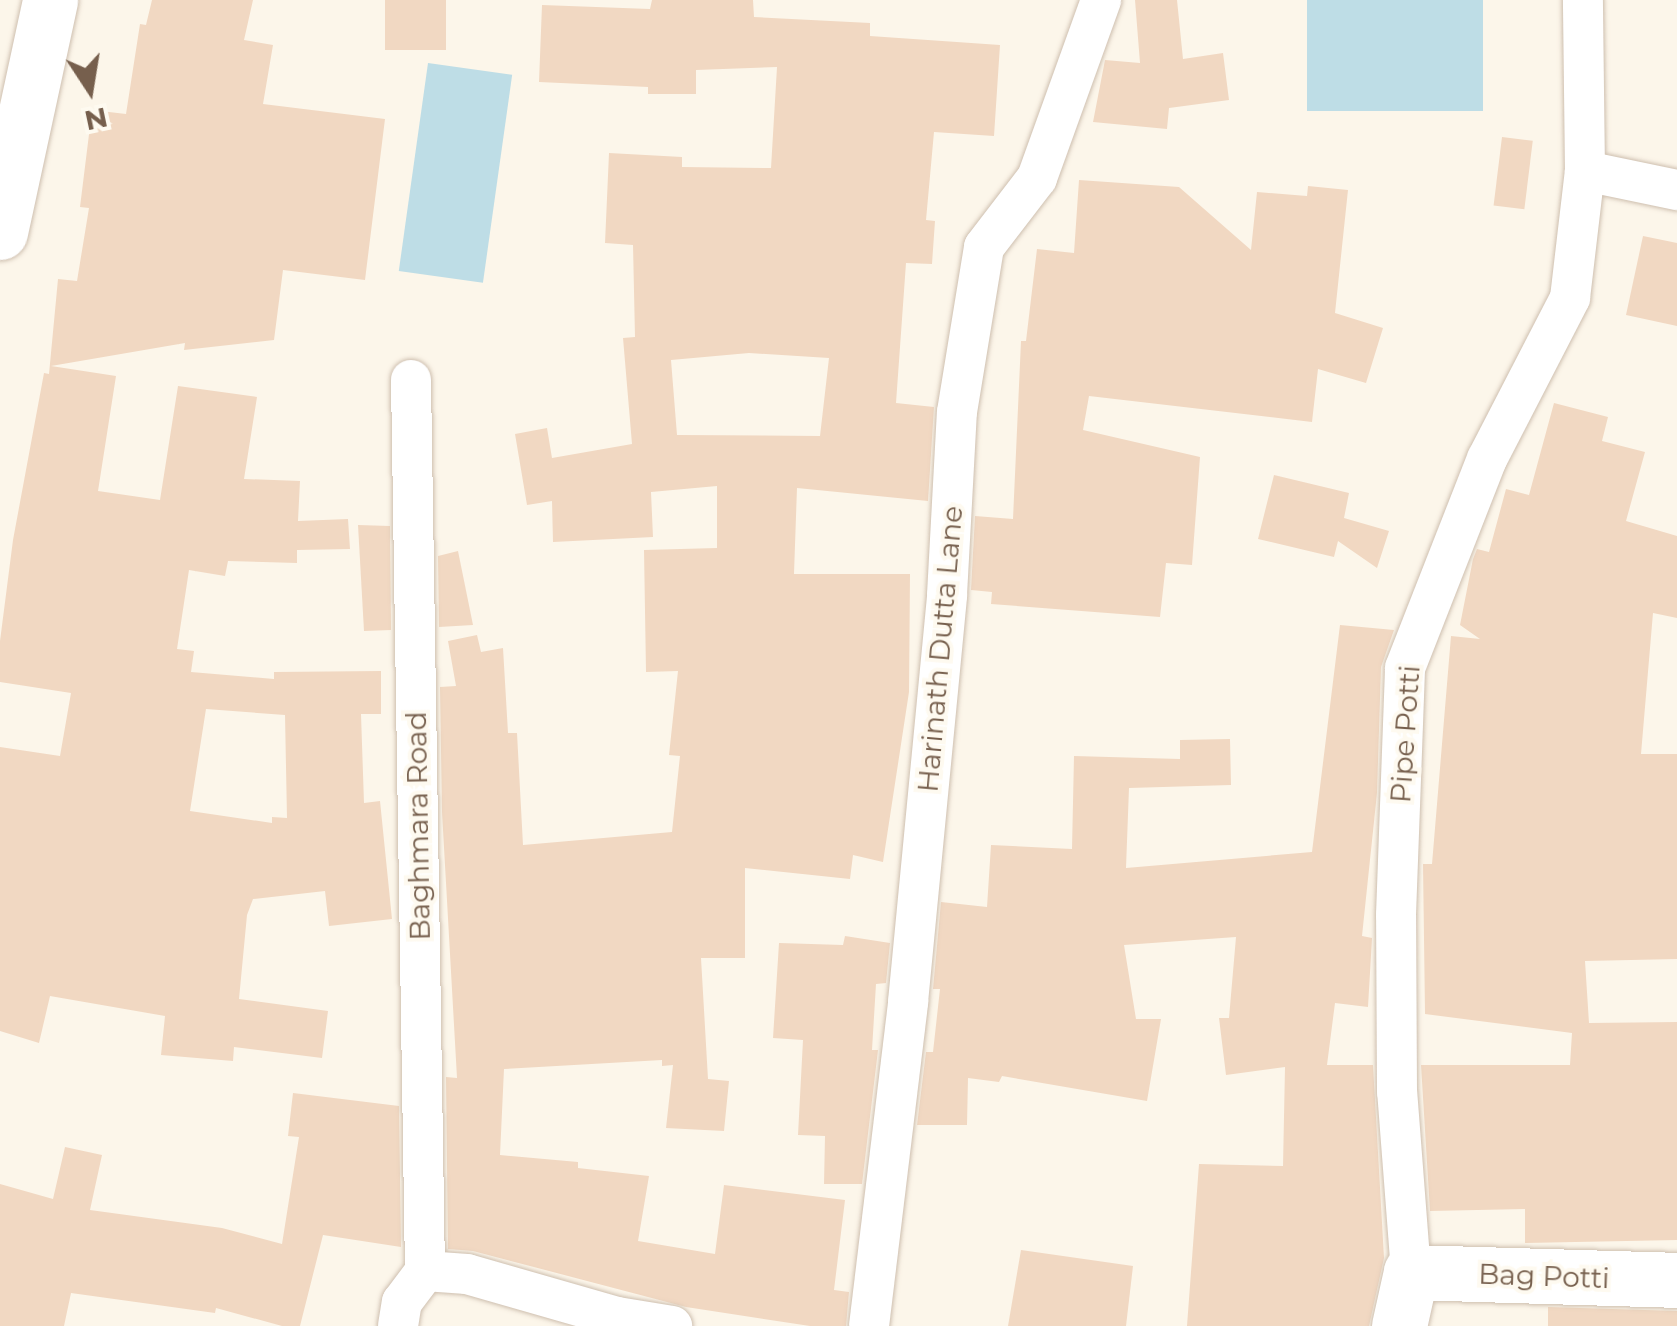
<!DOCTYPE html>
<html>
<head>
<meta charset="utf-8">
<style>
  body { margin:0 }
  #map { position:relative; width:1677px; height:1326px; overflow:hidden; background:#fcf6ea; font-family:Montserrat,sans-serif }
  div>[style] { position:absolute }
  .water>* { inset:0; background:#bedde6; transform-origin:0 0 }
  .building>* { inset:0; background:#f1d8c2; transform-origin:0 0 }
  .roads { filter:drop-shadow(0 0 2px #cebfaf) drop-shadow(0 0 2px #cebfaf) }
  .street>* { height:40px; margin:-20px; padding:0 20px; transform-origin:20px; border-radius:20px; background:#fff }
  .secondary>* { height:55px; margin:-27.5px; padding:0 27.5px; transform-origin:27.5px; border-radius:27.5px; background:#fff }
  span { translate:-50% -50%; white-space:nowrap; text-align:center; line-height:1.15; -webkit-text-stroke:8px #fefaf0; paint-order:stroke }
  .street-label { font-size:28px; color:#765f4d }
  .north { position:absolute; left:40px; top:40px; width:100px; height:100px; -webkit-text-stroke:8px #fefaf0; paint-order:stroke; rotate:168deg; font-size:28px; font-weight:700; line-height:40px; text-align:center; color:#765f4d }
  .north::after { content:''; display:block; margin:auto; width:35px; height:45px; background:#765f4d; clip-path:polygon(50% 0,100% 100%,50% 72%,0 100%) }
</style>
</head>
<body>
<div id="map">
  <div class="water">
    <i style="left:1307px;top:0;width:176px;height:111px"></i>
    <i style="left:428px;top:63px;width:85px;height:210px;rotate:8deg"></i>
  </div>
  <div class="building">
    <i style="clip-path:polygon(evenodd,152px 0,253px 0,244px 40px,273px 45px,263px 104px,385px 119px,365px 280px,283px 270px,274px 340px,184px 350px,185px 343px,51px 366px,116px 376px,98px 491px,160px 500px,178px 386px,257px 397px,244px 479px,300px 481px,298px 521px,348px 519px,350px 549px,297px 550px,297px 563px,228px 561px,225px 576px,189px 570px,177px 649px,194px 651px,191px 672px,274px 679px,274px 672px,381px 671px,381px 714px,361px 714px,364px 803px,380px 801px,392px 919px,329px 926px,325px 891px,253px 899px,247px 915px,239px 999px,328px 1011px,322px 1058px,234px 1047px,233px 1061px,161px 1055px,165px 1016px,50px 996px,39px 1043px,0 1031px,0 747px,60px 756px,71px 693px,0 682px,0 641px,13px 540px,44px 373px,49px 374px,58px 279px,77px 281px,89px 208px,80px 207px,92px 110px,126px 114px,140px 24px,146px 25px,152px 0,206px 709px,285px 715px,287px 818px,272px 817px,272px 823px,190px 811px,206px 709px)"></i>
    <i style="left:385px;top:0;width:61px;height:50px"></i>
    <i style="clip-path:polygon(evenodd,652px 0,753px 0,754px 17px,870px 23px,870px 36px,1000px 45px,994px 136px,934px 132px,926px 220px,935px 221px,932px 264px,906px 263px,896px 403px,934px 407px,928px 501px,797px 488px,794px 574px,910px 574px,909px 692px,883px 862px,853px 855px,850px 879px,745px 868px,745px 958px,701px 958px,708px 1079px,729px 1081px,724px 1131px,666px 1128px,673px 1065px,662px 1066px,662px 1060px,504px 1069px,500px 1155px,578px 1162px,578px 1168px,649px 1176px,638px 1241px,715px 1254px,724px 1185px,845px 1200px,834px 1290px,849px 1292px,846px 1326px,810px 1326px,686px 1307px,473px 1251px,448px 1249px,446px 1077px,457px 1078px,442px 812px,440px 687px,456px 686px,448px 641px,477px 635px,481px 652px,503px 648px,508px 733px,517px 733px,523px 845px,672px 832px,680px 756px,669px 755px,678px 671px,646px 672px,644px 550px,717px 548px,717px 486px,651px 492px,653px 537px,553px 542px,552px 501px,527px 505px,515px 434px,547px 428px,552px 458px,632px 444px,623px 338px,635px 337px,633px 245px,605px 243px,609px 153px,682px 157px,682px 167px,771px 168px,777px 67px,696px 70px,696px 94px,648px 94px,648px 87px,539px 82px,542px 5px,650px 9px,652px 0,749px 353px,829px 358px,820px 436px,677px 435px,671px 360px,749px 353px)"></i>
    <i style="clip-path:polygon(1135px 0,1177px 0,1183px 59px,1223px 53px,1229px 100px,1169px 108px,1167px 129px,1093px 122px,1105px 60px,1140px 63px)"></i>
    <i style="left:1502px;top:137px;width:31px;height:69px;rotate:7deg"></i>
    <i style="clip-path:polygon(1079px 180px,1179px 187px,1251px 250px,1257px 192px,1307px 196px,1308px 186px,1348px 190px,1335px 313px,1383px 328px,1366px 383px,1318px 369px,1312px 422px,1089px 396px,1083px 430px,1200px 457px,1192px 565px,1166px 563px,1160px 617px,991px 604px,992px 592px,971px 590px,975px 516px,1013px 519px,1021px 341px,1026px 341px,1037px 249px,1074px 253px)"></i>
    <i style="clip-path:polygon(1643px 236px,1677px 243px,1677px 326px,1626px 315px)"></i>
    <i style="clip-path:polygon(1554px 403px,1608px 417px,1602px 441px,1645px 452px,1626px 521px,1677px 536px,1677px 618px,1653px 613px,1641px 754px,1677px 754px,1677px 959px,1585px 961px,1589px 1023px,1677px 1022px,1677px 1240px,1525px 1243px,1525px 1209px,1430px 1211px,1421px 1065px,1570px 1065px,1572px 1033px,1425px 1014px,1423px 864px,1432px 864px,1451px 636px,1480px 639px,1460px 625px,1473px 559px,1477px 549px,1489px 552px,1506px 489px,1529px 495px)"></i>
    <i style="clip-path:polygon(1274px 475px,1349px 493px,1344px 518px,1389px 531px,1377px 568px,1338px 541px,1334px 557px,1258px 539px)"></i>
    <i style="clip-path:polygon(358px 525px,390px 526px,391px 630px,364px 631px)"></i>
    <i style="clip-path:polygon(458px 551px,473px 625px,439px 627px,438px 556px)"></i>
    <i style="clip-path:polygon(1340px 625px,1394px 630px,1381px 667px,1377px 793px,1362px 936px,1372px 938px,1368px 1007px,1335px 1003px,1327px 1065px,1373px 1065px,1384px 1258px,1369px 1326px,1187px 1326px,1199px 1164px,1283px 1166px,1285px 1067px,1226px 1075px,1219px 1018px,1229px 1018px,1236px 937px,1124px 945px,1136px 1019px,1161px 1019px,1147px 1101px,1002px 1076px,999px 1082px,968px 1078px,967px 1125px,917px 1125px,926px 1052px,933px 1052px,940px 989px,933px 989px,941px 902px,987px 907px,991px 845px,1072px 849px,1074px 756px,1180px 759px,1180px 740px,1230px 739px,1231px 785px,1129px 788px,1126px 868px,1312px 852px)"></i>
    <i style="clip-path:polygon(845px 936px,890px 943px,886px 983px,876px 984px,872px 1050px,878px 1050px,862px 1184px,824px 1184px,825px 1136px,798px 1135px,803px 1040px,773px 1038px,779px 943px,843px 945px)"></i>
    <i style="clip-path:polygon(293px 1093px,399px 1106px,401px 1247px,323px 1235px,300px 1326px,282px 1326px,216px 1308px,215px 1313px,71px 1293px,64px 1326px,0 1326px,0 1184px,53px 1199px,65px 1147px,102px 1155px,90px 1210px,222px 1228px,282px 1244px,299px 1137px,288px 1136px)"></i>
    <i style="clip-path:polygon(1021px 1250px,1133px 1266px,1126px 1326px,1008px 1326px)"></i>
    <i style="clip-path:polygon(1548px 1307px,1677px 1311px,1677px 1326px,1548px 1326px)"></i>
  </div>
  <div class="roads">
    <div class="street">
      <i style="left:1585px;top:171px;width:94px;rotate:11.7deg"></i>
      <i style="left:411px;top:380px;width:891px;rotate:89.1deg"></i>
      <i style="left:1411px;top:1272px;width:181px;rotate:-94.4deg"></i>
      <i style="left:1397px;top:1092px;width:177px;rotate:-90.3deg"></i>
      <i style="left:1396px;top:915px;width:247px;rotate:-87.9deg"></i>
      <i style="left:1405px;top:668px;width:225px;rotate:-68.6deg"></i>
      <i style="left:1487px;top:459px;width:181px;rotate:-62.7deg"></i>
      <i style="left:1570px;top:298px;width:128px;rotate:-83.3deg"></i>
      <i style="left:1585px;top:171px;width:171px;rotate:-90.7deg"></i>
      <i style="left:398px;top:1326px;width:24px;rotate:-81deg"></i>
      <i style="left:402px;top:1302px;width:39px;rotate:-53deg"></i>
      <i style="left:425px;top:1271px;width:42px;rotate:4.1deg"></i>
      <i style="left:467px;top:1274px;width:156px;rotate:16deg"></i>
      <i style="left:617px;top:1317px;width:56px;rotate:9.3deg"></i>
      <i style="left:869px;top:1326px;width:326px;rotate:-83.1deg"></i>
      <i style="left:908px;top:1002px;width:409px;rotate:-84.5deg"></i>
      <i style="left:947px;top:595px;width:183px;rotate:-86.9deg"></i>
      <i style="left:957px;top:412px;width:167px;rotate:-80.7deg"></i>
      <i style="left:984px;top:247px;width:87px;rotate:-52.5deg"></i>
      <i style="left:1037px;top:178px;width:189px;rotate:-70.2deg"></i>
    </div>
    <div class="secondary">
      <i style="left:0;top:232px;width:237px;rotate:-77.8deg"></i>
      <i style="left:1399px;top:1326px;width:55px;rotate:-77.5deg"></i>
      <i style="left:1411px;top:1272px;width:266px;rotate:1.7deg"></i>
    </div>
  </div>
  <div class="street-label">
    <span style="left:940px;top:649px;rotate:-85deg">Harinath Dutta Lane</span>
    <span style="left:1405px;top:734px;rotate:-86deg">Pipe Potti</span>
    <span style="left:418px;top:826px;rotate:-91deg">Baghmara Road</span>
    <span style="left:1544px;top:1276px;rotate:2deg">Bag Potti</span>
  </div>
  <div class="north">N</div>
</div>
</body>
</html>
